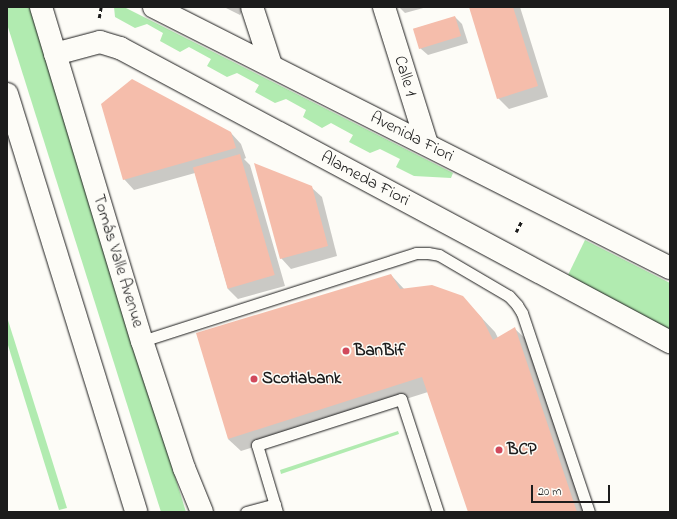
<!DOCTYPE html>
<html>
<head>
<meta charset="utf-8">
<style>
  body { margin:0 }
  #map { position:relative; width:677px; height:519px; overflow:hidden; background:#fdfcf7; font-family:"Indie Flower",sans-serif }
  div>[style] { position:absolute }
  .green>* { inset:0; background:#b1ebb0 }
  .shadow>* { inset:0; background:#0003 }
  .building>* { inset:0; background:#f5bdab; transform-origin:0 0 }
  .path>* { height:2.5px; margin-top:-1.25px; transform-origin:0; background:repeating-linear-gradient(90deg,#1c1c1c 0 4px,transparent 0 7px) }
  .roads { filter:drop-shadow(0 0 1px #1c1c1c) drop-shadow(0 0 1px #1c1c1c) }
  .lane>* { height:11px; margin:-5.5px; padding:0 5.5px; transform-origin:5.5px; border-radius:5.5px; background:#fdfcf7 }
  .street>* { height:22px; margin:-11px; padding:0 11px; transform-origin:11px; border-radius:11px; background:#fdfcf7 }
  .primary>* { height:22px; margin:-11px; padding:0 11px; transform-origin:11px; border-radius:11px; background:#fdfcf7 }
  .dots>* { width:11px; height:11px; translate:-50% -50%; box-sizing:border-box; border:2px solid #fdfcf7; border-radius:50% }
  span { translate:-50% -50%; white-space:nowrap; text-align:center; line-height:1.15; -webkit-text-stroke:3px #fdfcf7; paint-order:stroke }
  .street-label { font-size:17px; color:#1c1c1c }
  .poi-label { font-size:17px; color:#1c1c1c; font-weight:700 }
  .left { translate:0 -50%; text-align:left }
  .frame { position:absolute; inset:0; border:8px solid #1c1c1c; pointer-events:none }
  .scale { position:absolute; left:531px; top:485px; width:79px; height:18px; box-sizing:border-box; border:2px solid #1c1c1c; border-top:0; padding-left:5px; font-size:12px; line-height:14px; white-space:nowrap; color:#1c1c1c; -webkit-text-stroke:3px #fdfcf7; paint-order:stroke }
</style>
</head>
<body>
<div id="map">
  <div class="green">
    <i style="clip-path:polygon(7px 7px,30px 7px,186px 512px,161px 512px,7px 24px)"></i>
    <i style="clip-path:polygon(114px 7px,124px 7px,453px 173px,451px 178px,414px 176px,396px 167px,400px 159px,380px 149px,370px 153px,349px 142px,353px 135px,331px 123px,322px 128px,303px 117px,306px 110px,286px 99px,275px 103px,255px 92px,259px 85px,237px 73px,227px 77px,207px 66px,211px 59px,189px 47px,180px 52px,160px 41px,163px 33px,147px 24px,135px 28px,115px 17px)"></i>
    <i style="clip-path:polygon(585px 240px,670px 283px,670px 332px,568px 275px)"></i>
    <i style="clip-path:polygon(7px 317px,67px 508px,59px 510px,7px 342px)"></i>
    <i style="clip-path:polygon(398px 431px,399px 434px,281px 474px,280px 470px)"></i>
  </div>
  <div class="shadow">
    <i style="clip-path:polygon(224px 7px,244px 7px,240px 15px)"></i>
    <i style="clip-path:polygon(399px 7px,427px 7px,405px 13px)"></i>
    <i style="clip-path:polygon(470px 7px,520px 7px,548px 97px,509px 109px,498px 98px)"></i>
    <i style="clip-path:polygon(455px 17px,462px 24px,468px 43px,428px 55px,420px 48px,414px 29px)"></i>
    <i style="clip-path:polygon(231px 133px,241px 144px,246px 158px,244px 159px,250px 165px,285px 286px,238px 299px,228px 289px,195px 173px,134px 190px,124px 179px)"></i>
    <i style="clip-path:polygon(311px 187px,322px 197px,337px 256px,291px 269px,281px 258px)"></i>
    <i style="clip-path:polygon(391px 275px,405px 290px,462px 297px,495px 332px,498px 338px,515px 329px,528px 341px,584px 512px,469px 512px,428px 392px,241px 451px,228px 439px)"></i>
  </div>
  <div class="building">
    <i style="clip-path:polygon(469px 7px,513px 7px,538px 86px,497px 99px)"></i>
    <i style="left:455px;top:16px;width:21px;height:44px;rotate:73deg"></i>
    <i style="clip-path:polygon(132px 79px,231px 132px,236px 148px,123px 180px,101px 104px)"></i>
    <i style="left:240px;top:154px;width:126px;height:49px;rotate:74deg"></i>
    <i style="clip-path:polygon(254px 163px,312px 186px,328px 246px,280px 259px)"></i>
    <i style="clip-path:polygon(391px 274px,400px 289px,432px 285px,463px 296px,482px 318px,493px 340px,515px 327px,577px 512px,468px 512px,422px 377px,228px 439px,196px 333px)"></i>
  </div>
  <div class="path">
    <i style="left:99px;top:18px;width:11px;rotate:-80deg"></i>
    <i style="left:516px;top:232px;width:13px;rotate:-63deg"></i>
  </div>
  <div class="roads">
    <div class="lane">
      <i style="left:142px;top:341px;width:288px;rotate:-17.8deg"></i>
      <i style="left:416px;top:253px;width:12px"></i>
      <i style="left:428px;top:253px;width:11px;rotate:10deg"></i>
      <i style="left:439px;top:255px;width:81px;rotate:30.4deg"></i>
      <i style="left:509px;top:296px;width:12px;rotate:48deg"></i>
      <i style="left:517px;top:305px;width:9px;rotate:58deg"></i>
      <i style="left:522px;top:313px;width:210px;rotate:71.4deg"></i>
      <i style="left:246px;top:512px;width:30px;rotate:-15deg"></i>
      <i style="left:277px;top:512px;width:70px;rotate:-106.6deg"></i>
      <i style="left:257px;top:445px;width:151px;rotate:-17.7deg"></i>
      <i style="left:401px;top:399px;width:119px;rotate:71.9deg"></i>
    </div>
    <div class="street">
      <i style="left:154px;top:7px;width:578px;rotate:26.83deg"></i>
      <i style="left:252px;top:7px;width:61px;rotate:71.9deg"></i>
      <i style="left:384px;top:7px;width:144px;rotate:72.6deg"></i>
      <i style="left:55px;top:54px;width:47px;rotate:-14.9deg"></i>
      <i style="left:100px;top:42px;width:21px;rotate:17deg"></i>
      <i style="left:120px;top:48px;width:624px;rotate:28.13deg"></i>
    </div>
    <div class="primary">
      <i style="left:41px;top:7px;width:349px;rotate:73.2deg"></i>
      <i style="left:142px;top:341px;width:134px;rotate:71.7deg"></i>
      <i style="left:184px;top:468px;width:48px;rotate:67.8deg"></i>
      <i style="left:7px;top:94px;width:437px;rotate:72.8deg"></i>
    </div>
  </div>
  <div class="dots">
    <i style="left:346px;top:351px;background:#d1495b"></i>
    <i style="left:254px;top:379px;background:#d1495b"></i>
    <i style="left:499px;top:450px;background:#d1495b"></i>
  </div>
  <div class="street-label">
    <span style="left:405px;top:76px;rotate:73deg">Calle 1</span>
    <span style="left:412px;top:137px;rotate:27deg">Avenida Fiori</span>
    <span style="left:365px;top:179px;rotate:28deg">Alameda Fiori</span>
    <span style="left:118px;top:261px;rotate:73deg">Tomás Valle Avenue</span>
  </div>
  <div class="poi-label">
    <span class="left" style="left:354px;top:351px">BanBif</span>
    <span class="left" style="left:262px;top:379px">Scotiabank</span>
    <span class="left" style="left:507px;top:450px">BCP</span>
  </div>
  <div class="frame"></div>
  <div class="scale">20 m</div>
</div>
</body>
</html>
